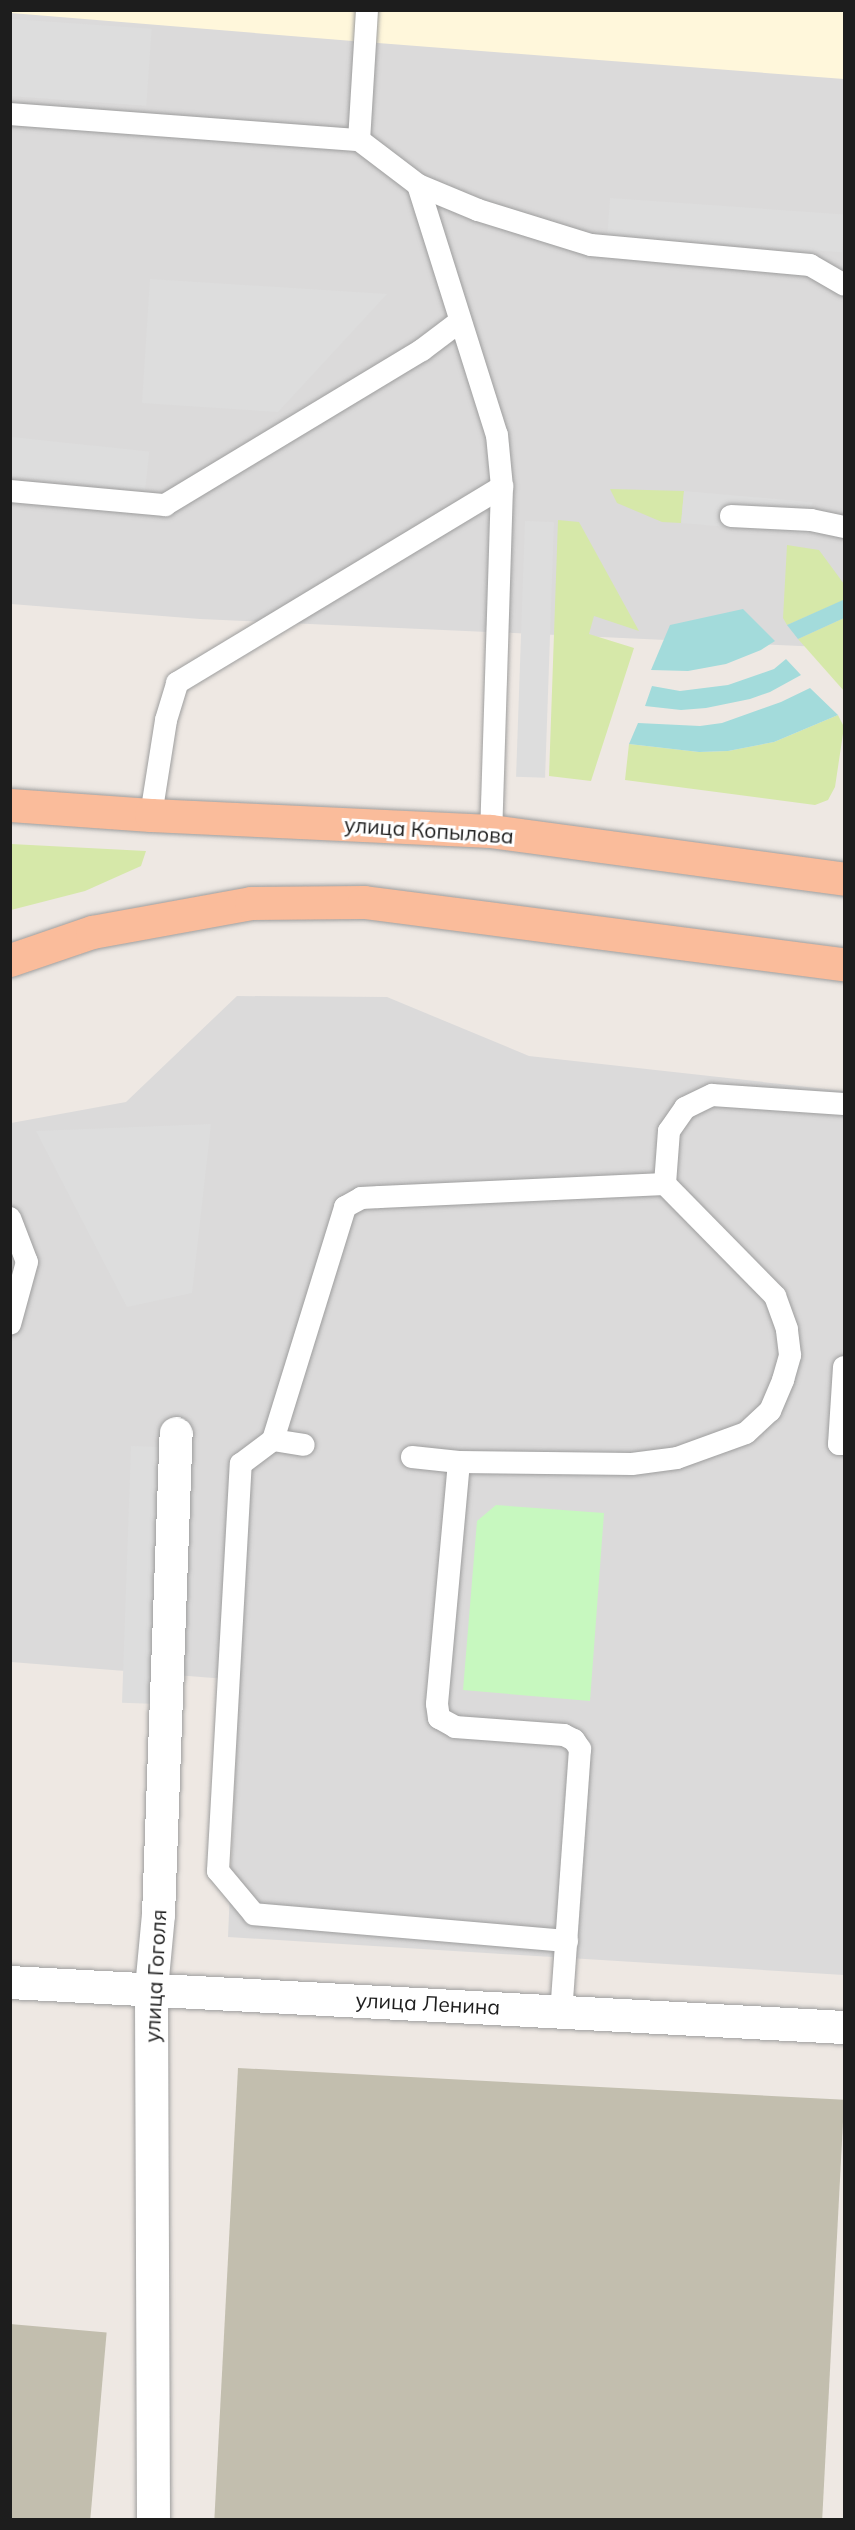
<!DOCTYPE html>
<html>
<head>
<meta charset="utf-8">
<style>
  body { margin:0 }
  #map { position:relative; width:855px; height:2530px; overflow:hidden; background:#eee8e3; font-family:Mulish,sans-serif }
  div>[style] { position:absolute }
  .residential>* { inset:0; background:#dbdada }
  .education>* { inset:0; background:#fff7db }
  .construction>* { inset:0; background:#c2beae; transform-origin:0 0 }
  .grass>* { inset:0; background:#d6e8a9 }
  .park>* { inset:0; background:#c7f8bf }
  .parking>* { inset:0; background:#ddd; transform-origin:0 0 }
  .water>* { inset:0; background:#a3dbdb }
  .roads { filter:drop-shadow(0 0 2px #9e9e9e) drop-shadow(0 0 2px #9e9e9e) }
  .lane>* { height:22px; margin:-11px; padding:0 11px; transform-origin:11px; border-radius:11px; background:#fff }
  .street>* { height:33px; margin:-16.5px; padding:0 16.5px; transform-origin:16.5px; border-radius:16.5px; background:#fff }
  .primary>* { height:33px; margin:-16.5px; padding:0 16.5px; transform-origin:16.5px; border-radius:16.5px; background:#fabc9b }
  span { translate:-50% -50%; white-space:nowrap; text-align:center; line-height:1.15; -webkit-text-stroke:6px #fff; paint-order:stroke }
  .street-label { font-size:21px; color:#1d1d1d }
  .frame { position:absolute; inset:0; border:12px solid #1d1d1d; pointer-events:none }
</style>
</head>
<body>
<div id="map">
  <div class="residential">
    <i style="clip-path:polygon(10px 11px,844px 11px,844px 648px,200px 619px,11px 604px)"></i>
    <i style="clip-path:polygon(237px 996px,387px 997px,529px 1056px,844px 1091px,844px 1975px,228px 1937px,239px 1680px,11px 1662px,11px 1123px,126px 1102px)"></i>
  </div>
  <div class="education">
    <i style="clip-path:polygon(10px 11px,844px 11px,844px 79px,365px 42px,11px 13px)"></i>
  </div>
  <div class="construction">
    <i style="left:238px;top:2068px;width:607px;height:452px;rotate:3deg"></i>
    <i style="left:10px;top:2324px;width:97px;height:195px;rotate:5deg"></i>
  </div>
  <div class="grass">
    <i style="clip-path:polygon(610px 489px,684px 491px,681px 523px,662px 522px,617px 503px)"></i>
    <i style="clip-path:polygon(558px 520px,579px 522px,639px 631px,594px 616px,589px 634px,634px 648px,591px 781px,549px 776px)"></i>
    <i style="clip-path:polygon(787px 545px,819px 550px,844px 584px,844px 609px,842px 601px,787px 625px,783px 618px)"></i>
    <i style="clip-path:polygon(844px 618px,844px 691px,798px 639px)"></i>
    <i style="clip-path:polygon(838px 715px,844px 727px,835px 787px,828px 800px,815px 805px,625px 780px,629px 744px,699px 752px,728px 751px,774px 742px)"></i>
    <i style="clip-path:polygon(10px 844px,11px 844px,146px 851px,141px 866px,85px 891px,11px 910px)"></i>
  </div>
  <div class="park">
    <i style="clip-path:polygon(496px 1505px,604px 1513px,590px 1701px,463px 1690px,477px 1521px)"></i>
  </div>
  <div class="parking">
    <i style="left:11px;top:19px;width:141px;height:77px;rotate:4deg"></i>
    <i style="left:610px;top:198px;width:235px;height:38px;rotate:4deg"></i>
    <i style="clip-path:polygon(150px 279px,387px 294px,278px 412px,142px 403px)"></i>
    <i style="left:11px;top:437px;width:139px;height:39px;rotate:6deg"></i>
    <i style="left:684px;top:491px;width:129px;height:32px;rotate:5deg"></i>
    <i style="left:525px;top:521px;width:29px;height:256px;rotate:2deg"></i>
    <i style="clip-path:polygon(211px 1124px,192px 1293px,127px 1307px,36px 1131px)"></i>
    <i style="left:131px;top:1446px;width:28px;height:257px;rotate:2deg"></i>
  </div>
  <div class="water">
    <i style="clip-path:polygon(843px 600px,844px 618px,798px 639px,787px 625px)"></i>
    <i style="clip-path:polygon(743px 609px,775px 641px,761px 650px,726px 664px,688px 671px,651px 670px,670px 625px)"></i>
    <i style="clip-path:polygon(786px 659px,801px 675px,770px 692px,750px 699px,706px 708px,681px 710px,645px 706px,652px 686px,680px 691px,728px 685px,774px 669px)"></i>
    <i style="clip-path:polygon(810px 688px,838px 715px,774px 742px,728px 751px,699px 752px,629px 744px,638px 723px,700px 726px,722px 723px,781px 702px)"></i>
  </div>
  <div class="roads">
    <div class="lane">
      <i style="left:367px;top:10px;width:130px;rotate:93.5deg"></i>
      <i style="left:359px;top:140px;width:74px;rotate:37.3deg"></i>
      <i style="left:418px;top:185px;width:262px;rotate:72.5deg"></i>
      <i style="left:497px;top:435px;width:52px;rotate:84.5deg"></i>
      <i style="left:502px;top:487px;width:344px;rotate:91.8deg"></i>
      <i style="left:10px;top:114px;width:350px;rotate:4.3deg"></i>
      <i style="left:418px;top:185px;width:65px;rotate:22.6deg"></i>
      <i style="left:478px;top:210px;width:118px;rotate:17.2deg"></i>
      <i style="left:591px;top:245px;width:220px;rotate:5.2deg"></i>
      <i style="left:810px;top:265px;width:39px;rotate:30deg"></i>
      <i style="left:10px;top:491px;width:156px;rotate:5.2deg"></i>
      <i style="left:165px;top:505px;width:300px;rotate:-31.1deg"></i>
      <i style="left:422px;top:350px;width:46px;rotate:-37.1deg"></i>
      <i style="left:731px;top:516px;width:80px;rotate:2.9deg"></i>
      <i style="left:811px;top:520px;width:34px;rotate:12deg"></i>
      <i style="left:151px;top:815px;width:96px;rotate:-81deg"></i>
      <i style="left:166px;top:720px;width:39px;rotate:-73deg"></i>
      <i style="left:177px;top:683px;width:380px;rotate:-31.1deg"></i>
      <i style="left:10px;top:1218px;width:47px;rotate:68.9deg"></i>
      <i style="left:27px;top:1262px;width:64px;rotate:105.3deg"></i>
      <i style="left:844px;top:1367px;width:77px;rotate:93.7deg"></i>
      <i style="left:839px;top:1444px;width:5px"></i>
      <i style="left:273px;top:1440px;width:31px;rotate:9deg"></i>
      <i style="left:412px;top:1457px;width:47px;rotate:6.1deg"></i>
      <i style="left:459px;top:1462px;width:173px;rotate:0.7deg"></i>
      <i style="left:632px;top:1464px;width:45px;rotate:-7.6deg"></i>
      <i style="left:677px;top:1458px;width:73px;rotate:-19.9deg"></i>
      <i style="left:746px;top:1433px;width:33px;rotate:-43deg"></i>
      <i style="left:770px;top:1411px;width:34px;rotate:-67deg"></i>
      <i style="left:783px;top:1380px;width:26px;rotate:-74deg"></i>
      <i style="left:790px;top:1355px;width:26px;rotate:-97deg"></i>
      <i style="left:787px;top:1329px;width:35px;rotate:-110deg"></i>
      <i style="left:775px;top:1296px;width:157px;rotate:-134.5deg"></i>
      <i style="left:459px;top:1462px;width:243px;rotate:95.2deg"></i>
      <i style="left:437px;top:1704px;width:14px;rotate:82deg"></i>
      <i style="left:439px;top:1718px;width:18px;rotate:29deg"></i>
      <i style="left:455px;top:1727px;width:109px;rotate:4.2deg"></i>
      <i style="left:564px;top:1735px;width:11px;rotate:27deg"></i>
      <i style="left:574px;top:1740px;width:11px;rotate:56deg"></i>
      <i style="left:580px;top:1749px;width:263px;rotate:94.1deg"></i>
      <i style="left:567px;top:1941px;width:314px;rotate:-175.1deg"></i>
      <i style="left:254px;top:1914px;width:56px;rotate:-129.9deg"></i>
      <i style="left:218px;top:1871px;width:408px;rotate:-86.8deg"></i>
      <i style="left:241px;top:1464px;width:40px;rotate:-37deg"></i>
      <i style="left:273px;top:1440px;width:244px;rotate:-72.8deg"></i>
      <i style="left:345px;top:1207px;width:18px;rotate:-29deg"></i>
      <i style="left:361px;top:1198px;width:19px;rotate:-3deg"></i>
      <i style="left:380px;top:1197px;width:285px;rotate:-2.6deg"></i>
      <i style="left:665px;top:1184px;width:53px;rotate:-85.7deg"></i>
      <i style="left:669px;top:1131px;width:28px;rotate:-55deg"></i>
      <i style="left:685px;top:1108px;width:30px;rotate:-26deg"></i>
      <i style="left:712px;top:1095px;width:132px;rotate:3.9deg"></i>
    </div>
    <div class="street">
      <i style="left:10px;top:1982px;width:835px;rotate:3.09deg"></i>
      <i style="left:153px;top:2520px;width:532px;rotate:-90.22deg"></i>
      <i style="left:151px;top:1988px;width:74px;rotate:-84.6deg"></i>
      <i style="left:158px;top:1914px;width:481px;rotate:-87.9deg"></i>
    </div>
    <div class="primary">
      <i style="left:10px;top:805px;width:141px;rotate:4.1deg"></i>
      <i style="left:151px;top:815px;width:340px;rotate:2.7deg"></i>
      <i style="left:491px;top:831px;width:356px;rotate:7.7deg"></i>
      <i style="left:10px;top:960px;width:87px;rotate:-18.9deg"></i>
      <i style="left:92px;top:932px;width:162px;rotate:-10.3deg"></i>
      <i style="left:251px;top:903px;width:113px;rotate:-0.5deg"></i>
      <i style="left:364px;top:902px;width:484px;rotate:7.4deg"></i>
    </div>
  </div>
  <div class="street-label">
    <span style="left:429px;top:830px;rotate:4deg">улица Копылова</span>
    <span style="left:155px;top:1976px;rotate:-87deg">улица Гоголя</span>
    <span style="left:428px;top:2003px;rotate:3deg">улица Ленина</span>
  </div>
  <div class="frame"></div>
</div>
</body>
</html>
